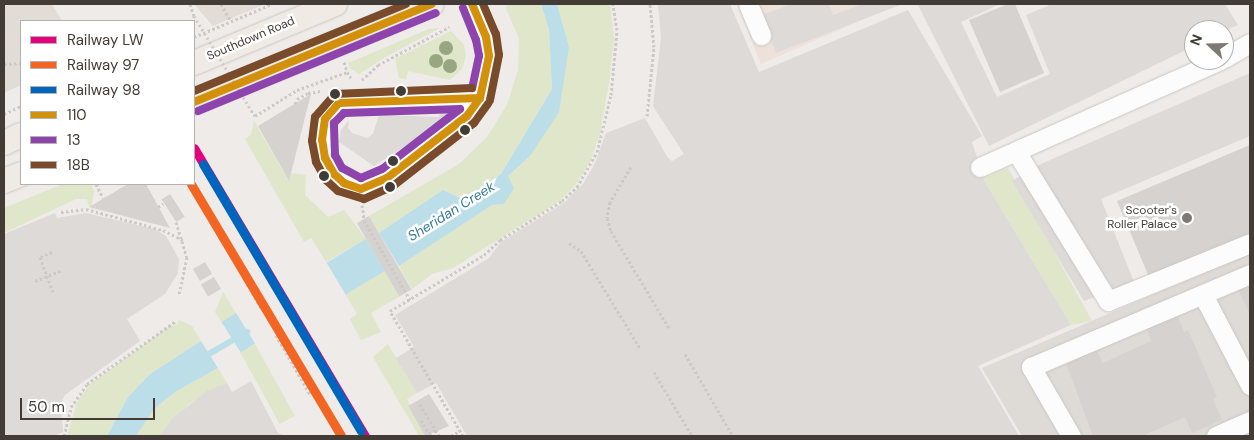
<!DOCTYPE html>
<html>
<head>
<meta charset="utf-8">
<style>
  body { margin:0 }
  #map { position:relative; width:1254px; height:440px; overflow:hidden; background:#eeebe8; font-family:"DM Sans",sans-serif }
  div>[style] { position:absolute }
  .residential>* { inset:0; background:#e1dcd6 }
  .commercial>* { inset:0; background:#ede1d9 }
  .industrial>* { inset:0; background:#dedad6 }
  .green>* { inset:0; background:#dfe6ca; transform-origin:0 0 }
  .parking>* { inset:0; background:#dddad8 }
  .water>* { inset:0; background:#bcdee9; transform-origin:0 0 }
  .stream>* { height:5.5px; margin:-2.75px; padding:0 2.75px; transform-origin:2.75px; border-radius:2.75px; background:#bcdee9 }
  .building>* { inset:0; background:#d6d2cf; transform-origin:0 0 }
  .path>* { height:3px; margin-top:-1.5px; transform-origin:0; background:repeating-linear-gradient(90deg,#ccc9c6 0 2.5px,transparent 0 5px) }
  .roads { filter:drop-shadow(0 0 1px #cac7c4) drop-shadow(0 0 1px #cac7c4) }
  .minor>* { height:19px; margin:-9.5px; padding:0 9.5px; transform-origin:9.5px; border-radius:9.5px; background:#fcfcfc }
  .major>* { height:24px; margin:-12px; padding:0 12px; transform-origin:12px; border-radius:12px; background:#efeae4 }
  .path-bridge>* { height:3px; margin-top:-1.5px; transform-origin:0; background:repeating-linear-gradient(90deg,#ccc9c6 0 2.5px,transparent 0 5px) }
  .bus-1>* { height:8px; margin:-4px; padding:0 4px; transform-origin:4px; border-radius:4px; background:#d3910b }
  .bus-2>* { height:8px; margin:-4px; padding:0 4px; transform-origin:4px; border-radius:4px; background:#8e44ad }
  .bus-3>* { height:8px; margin:-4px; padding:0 4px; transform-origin:4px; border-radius:4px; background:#7a4b2a }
  .rail-1>* { height:9px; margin:-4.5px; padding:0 4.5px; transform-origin:4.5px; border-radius:4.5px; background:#e5007d }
  .rail-2>* { height:9px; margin:-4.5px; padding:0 4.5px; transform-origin:4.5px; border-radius:4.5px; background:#f26522 }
  .rail-3>* { height:9px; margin:-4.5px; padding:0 4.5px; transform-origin:4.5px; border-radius:4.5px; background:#0065bd }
  .trees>* { width:14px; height:14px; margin:-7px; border-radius:50%; background:#98a782 }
  .dots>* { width:14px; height:14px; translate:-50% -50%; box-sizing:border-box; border:2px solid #fff; border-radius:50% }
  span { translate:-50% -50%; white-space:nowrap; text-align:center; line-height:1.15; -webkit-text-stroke:5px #fff; paint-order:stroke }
  .street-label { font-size:12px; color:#433c36 }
  .poi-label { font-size:12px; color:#433c36 }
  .right { translate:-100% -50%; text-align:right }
  .water-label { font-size:14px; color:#357b95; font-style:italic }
  .frame { position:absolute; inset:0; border:5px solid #433c36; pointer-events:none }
  .legend { position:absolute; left:20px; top:20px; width:175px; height:165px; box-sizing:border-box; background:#fff; border:1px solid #b4b1af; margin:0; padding:6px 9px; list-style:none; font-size:15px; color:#433c36 }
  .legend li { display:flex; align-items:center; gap:10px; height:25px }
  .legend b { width:25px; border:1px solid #b4b1af }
  .north { position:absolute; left:1184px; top:20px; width:50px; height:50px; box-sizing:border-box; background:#fff; border:1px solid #b4b1af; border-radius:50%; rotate:291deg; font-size:14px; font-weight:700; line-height:20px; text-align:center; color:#433c36 }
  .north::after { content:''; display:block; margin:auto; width:18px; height:22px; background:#7f7974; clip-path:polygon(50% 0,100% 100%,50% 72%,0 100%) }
  .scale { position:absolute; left:20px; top:398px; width:135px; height:22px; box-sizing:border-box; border:2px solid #433c36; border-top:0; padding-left:6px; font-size:15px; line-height:18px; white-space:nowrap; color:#433c36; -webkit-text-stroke:4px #fff; paint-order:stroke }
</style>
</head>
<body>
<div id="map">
  <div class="residential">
    <i style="clip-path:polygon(4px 4px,52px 4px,62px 21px,21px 21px,21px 85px,4px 93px)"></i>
    <i style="clip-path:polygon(194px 4px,265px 4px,213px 26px)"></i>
  </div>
  <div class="commercial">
    <i style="clip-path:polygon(737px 4px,899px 4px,761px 64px)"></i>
  </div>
  <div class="industrial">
    <i style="clip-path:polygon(1250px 253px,1250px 436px,1022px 436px,982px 368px)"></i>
  </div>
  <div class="green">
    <i style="clip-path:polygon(507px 4px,541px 4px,549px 29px,552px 89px,501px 174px,462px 199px,443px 190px,379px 233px,369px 216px,459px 164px,487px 137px,507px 105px,518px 70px,519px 38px,506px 9px)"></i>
    <i style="clip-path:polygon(557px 4px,610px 4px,614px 39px,609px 83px,600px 133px,590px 162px,576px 184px,561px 200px,453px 268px,432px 274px,412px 289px,399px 266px,492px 205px,504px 204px,508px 176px,530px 156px,569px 47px)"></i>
    <i style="clip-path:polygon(440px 28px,387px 56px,359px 74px,350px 68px,348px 63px,429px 29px)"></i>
    <i style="clip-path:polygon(451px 31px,464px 45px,466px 56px,462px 69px,450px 80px,408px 71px,406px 79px,399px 78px,395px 59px)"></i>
    <i style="clip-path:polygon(254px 121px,288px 180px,291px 173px,306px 175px,305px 195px,328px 217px,344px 210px,366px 239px,326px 262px,311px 238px,304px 242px,245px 139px,251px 135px)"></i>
    <i style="clip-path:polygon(1008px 168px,1092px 321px,1071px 325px,985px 182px,984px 178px)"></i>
    <i style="clip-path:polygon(63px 184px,91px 184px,94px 191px,92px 205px,89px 207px,87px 199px,76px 199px,4px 233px,4px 208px)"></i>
    <i style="clip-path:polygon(385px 271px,400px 296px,371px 313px,381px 332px,361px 340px,350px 319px,357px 314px,344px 292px)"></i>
    <i style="clip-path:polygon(223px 292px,236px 313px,222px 323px,215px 312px)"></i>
    <i style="clip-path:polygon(179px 320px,192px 326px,201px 341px,150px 374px,128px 397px,107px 436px,67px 436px,77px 402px,91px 383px,170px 326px,177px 325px)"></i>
    <i style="left:255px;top:344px;width:82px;height:17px;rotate:61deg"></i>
    <i style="clip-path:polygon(388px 344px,417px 393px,407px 399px,410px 405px,408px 407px,425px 436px,419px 436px,373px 357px)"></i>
    <i style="clip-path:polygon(218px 368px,227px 383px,189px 404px,160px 436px,136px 436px,154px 409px,175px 392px)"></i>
  </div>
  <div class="parking">
    <i style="clip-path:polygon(658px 4px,730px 4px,759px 72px,908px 10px,982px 136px,972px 142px,985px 182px,1071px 325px,978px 366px,1019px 436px,467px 436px,436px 383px,417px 393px,396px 358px,414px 347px,395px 315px,489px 258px,501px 242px,565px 202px,583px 184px,595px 163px,606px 133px,645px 118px,668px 158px,672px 161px,684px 154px,653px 106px,661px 38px)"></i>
    <i style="clip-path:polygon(792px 4px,829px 4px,833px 15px,863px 4px,900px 5px,776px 53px,762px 15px)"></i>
    <i style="clip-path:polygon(1000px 4px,961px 22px,997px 97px,1050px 74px,1026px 15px,1052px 4px,1225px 4px,1238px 25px,1224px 31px,1194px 30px,1194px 46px,989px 146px,918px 5px)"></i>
    <i style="clip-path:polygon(1250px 73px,1250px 136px,1101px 199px,1134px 282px,1084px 301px,1012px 181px,1043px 163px)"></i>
    <i style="clip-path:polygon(459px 109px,433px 132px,430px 130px,374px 166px,339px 142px,341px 130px,349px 120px,348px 128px,352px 133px,367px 138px,373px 134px,379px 115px,439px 117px,440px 113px)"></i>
    <i style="clip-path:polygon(55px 213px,57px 218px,86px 213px,155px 229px,166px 236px,179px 259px,178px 273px,165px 294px,127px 319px,140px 341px,65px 395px,61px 403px,63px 432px,54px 436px,4px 436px,4px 234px)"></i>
    <i style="clip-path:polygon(251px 381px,278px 433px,286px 436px,160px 436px,172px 419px,207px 391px,227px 383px,232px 392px)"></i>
  </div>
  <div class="water">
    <i style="clip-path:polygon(541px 4px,557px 4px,569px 47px,559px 112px,530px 156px,508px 176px,514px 188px,504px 204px,492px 205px,399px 266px,379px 233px,443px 190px,462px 199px,501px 174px,552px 89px,549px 29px)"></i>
    <i style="left:366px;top:239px;width:37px;height:46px;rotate:59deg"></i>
    <i style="left:236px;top:313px;width:36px;height:17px;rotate:58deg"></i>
    <i style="clip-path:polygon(201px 341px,218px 368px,175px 392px,154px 409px,136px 436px,107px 436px,128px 397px,150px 374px)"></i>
  </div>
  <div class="stream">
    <i style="left:204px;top:357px;width:50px;rotate:-30.2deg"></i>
  </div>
  <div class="building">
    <i style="clip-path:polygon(1008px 4px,1015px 4px,1044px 73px,1000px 92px,969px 20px)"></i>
    <i style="clip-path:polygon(311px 94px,300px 137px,289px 181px,258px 126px)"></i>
    <i style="clip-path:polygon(1250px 145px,1250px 235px,1149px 277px,1117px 201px)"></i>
    <i style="clip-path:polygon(128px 184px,146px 184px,170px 228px,89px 207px)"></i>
    <i style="left:170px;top:194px;width:27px;height:10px;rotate:57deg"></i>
    <i style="left:369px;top:216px;width:85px;height:14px;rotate:60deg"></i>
    <i style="left:205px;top:262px;width:14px;height:14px;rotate:60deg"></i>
    <i style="left:214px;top:277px;width:14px;height:15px;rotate:60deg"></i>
    <i style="clip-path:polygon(1250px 283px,1250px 315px,1238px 289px)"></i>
    <i style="clip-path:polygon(1176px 312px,1184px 332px,1188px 330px,1217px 397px,1213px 399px,1222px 420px,1192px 433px,1185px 417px,1142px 436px,1093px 436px,1065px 360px,1095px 347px,1103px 363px,1151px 341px,1145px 325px)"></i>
    <i style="clip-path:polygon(429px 394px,449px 426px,425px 436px,408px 406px)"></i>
  </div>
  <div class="path">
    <i style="left:190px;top:4px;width:13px;rotate:72deg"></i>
    <i style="left:221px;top:4px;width:20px;rotate:60deg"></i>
    <i style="left:194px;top:37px;width:85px;rotate:-22.9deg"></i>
    <i style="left:344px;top:62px;width:10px;rotate:73deg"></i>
    <i style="left:4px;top:64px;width:17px;rotate:-3deg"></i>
    <i style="left:362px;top:80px;width:22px;rotate:-43deg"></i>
    <i style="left:378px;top:65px;width:81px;rotate:-28.2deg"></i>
    <i style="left:295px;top:104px;width:5px;rotate:-68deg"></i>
    <i style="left:297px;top:99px;width:13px;rotate:-29deg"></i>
    <i style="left:308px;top:93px;width:13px;rotate:-9deg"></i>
    <i style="left:251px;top:110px;width:7px;rotate:56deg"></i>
    <i style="left:255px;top:116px;width:49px;rotate:-31.8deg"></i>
    <i style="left:297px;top:90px;width:53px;rotate:-19.8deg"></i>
    <i style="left:347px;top:72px;width:7px;rotate:56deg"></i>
    <i style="left:4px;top:114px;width:19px;rotate:-25deg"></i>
    <i style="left:647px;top:116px;width:69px;rotate:-84.2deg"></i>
    <i style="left:654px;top:47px;width:43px;rotate:-95.3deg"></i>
    <i style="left:631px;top:167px;width:41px;rotate:121deg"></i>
    <i style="left:610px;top:202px;width:16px;rotate:101deg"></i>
    <i style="left:607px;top:218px;width:14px;rotate:73deg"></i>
    <i style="left:611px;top:231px;width:115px;rotate:59.2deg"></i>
    <i style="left:96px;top:184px;width:16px;rotate:63deg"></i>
    <i style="left:362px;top:205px;width:15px;rotate:82deg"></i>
    <i style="left:364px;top:220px;width:92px;rotate:60.1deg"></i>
    <i style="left:158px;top:207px;width:6px;rotate:-31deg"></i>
    <i style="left:61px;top:212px;width:25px;rotate:-7deg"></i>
    <i style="left:86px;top:209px;width:80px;rotate:15.3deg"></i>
    <i style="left:163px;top:230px;width:22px;rotate:27deg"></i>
    <i style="left:176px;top:222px;width:37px;rotate:73deg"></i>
    <i style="left:187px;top:257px;width:40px;rotate:102deg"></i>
    <i style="left:213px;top:223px;width:100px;rotate:60.6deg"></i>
    <i style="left:569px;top:243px;width:14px;rotate:34deg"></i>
    <i style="left:581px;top:251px;width:114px;rotate:58.7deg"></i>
    <i style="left:52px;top:252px;width:13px;rotate:157deg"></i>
    <i style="left:40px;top:257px;width:37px;rotate:70deg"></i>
    <i style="left:35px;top:281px;width:29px;rotate:-22deg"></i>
    <i style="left:276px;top:335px;width:70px;rotate:60.2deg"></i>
    <i style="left:685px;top:354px;width:95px;rotate:59.7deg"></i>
    <i style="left:654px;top:372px;width:74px;rotate:59.3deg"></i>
    <i style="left:420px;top:404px;width:37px;rotate:59deg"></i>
    <i style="left:421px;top:420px;width:16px;rotate:60deg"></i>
    <i style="left:429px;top:434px;width:8px;rotate:-30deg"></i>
    <i style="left:64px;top:436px;width:30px;rotate:-76deg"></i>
    <i style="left:71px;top:407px;width:28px;rotate:-55deg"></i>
    <i style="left:87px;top:384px;width:109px;rotate:-35.3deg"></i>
    <i style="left:451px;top:436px;width:10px;rotate:-29deg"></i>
    <i style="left:463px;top:436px;width:145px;rotate:-120.3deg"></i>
    <i style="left:390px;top:311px;width:109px;rotate:-30.8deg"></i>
    <i style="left:484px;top:255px;width:22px;rotate:-43deg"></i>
    <i style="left:500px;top:240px;width:73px;rotate:-32.2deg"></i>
    <i style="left:562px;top:201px;width:21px;rotate:-43deg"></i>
    <i style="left:577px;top:187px;width:40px;rotate:-60.3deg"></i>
    <i style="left:597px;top:152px;width:59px;rotate:-76.2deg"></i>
    <i style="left:611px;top:95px;width:65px;rotate:-84.7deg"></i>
    <i style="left:617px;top:30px;width:26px;rotate:-99deg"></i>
  </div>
  <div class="roads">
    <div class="minor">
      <i style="left:472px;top:4px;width:36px;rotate:67deg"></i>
      <i style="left:486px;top:37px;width:19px;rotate:81deg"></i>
      <i style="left:489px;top:56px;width:43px;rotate:102.1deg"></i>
      <i style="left:480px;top:98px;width:22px;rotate:126deg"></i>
      <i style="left:467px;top:116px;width:101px;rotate:142.2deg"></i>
      <i style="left:387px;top:178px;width:28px;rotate:157deg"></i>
      <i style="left:361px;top:189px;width:18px;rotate:-161deg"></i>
      <i style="left:344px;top:183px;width:13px;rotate:-138deg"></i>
      <i style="left:334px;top:174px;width:18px;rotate:-119deg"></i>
      <i style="left:325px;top:158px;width:18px;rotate:-99deg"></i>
      <i style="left:322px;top:140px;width:21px;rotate:-82deg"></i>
      <i style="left:325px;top:119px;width:21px;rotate:-49deg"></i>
      <i style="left:339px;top:103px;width:141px;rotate:-2deg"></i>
      <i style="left:748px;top:4px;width:34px;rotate:67deg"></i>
      <i style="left:1224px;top:58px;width:30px;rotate:-30deg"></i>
      <i style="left:1017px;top:153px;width:174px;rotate:58.4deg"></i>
      <i style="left:1108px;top:301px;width:153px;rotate:-22.2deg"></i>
      <i style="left:980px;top:167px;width:263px;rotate:-24deg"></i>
      <i style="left:1203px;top:295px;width:102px;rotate:62.4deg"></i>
      <i style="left:1071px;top:436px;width:80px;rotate:-120.1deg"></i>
      <i style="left:1031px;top:367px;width:238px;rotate:-23deg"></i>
      <i style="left:1216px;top:436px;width:37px;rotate:-24deg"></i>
    </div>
    <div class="major">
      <i style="left:194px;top:63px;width:153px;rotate:-22.7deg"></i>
      <i style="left:194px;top:102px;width:257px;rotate:-22.4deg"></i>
      <i style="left:4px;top:143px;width:19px;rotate:-25deg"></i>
      <i style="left:4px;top:181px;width:18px;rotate:-22deg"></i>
    </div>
  </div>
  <div class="path-bridge">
    <i style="left:194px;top:16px;width:110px;rotate:58.8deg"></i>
  </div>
  <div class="bus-1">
    <i style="left:472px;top:4px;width:36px;rotate:67deg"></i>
    <i style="left:486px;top:37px;width:19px;rotate:81deg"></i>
    <i style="left:489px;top:56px;width:43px;rotate:102.1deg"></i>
    <i style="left:480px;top:98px;width:22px;rotate:126deg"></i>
    <i style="left:467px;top:116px;width:101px;rotate:142.2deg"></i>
    <i style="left:387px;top:178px;width:28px;rotate:157deg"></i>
    <i style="left:361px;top:189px;width:18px;rotate:-161deg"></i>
    <i style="left:344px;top:183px;width:13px;rotate:-138deg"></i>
    <i style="left:334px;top:174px;width:18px;rotate:-119deg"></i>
    <i style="left:325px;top:158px;width:18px;rotate:-99deg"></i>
    <i style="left:322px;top:140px;width:21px;rotate:-82deg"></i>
    <i style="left:325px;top:119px;width:21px;rotate:-49deg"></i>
    <i style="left:339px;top:103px;width:141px;rotate:-2deg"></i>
    <i style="left:194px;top:102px;width:257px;rotate:-22.4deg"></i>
  </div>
  <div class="bus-2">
    <i style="left:463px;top:8px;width:35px;rotate:68deg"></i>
    <i style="left:476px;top:40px;width:16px;rotate:79deg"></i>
    <i style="left:479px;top:56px;width:33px;rotate:102deg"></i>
    <i style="left:460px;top:109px;width:98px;rotate:142.4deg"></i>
    <i style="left:382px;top:169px;width:23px;rotate:157deg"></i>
    <i style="left:361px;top:178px;width:21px;rotate:-152deg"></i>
    <i style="left:342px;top:168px;width:15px;rotate:-118deg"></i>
    <i style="left:335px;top:155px;width:32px;rotate:-92deg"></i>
    <i style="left:334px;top:123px;width:14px;rotate:-45deg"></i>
    <i style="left:344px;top:113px;width:116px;rotate:-2deg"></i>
    <i style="left:198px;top:111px;width:257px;rotate:-22.4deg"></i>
  </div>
  <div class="bus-3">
    <i style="left:483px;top:4px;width:33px;rotate:67deg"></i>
    <i style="left:496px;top:34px;width:21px;rotate:82deg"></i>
    <i style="left:499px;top:55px;width:46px;rotate:101.3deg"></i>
    <i style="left:472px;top:88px;width:137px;rotate:177.5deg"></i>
    <i style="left:335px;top:94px;width:30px;rotate:131deg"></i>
    <i style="left:315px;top:117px;width:24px;rotate:97deg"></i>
    <i style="left:312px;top:141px;width:21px;rotate:79deg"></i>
    <i style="left:316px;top:162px;width:21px;rotate:61deg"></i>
    <i style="left:326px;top:180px;width:16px;rotate:43deg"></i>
    <i style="left:338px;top:191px;width:27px;rotate:17deg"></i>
    <i style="left:364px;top:199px;width:32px;rotate:-24deg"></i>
    <i style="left:393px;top:186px;width:103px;rotate:-37.9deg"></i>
    <i style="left:474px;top:123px;width:24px;rotate:-54deg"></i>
    <i style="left:194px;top:91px;width:229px;rotate:-22.3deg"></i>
  </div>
  <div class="rail-1">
    <i style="left:194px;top:148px;width:335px;rotate:59.3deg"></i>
  </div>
  <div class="rail-2">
    <i style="left:191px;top:184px;width:293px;rotate:59.2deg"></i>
  </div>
  <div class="rail-3">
    <i style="left:203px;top:164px;width:310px;rotate:59.4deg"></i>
  </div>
  <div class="trees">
    <i style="left:446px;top:48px"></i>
    <i style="left:436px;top:61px"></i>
    <i style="left:450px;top:66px"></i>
  </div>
  <div class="dots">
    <i style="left:401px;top:91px;background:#433c36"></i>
    <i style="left:335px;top:94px;background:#433c36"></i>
    <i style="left:465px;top:130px;background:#433c36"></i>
    <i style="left:393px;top:161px;background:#433c36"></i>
    <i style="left:324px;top:176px;background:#433c36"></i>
    <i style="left:390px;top:187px;background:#433c36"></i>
    <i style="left:1187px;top:218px;background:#7f7974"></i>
  </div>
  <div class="street-label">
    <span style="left:251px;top:39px;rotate:-23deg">Southdown Road</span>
  </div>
  <div class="poi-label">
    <span class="right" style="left:1177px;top:218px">Scooter's<br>Roller Palace</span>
  </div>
  <div class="water-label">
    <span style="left:451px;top:211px;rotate:-32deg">Sheridan Creek</span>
  </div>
  <div class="frame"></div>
  <ul class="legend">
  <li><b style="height:6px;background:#e5007d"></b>Railway LW</li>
  <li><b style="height:6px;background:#f26522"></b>Railway 97</li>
  <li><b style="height:6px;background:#0065bd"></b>Railway 98</li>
  <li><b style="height:6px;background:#d3910b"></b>110</li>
  <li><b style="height:6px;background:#8e44ad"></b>13</li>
  <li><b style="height:6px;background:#7a4b2a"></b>18B</li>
  </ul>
  <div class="north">N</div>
  <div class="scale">50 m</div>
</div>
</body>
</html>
